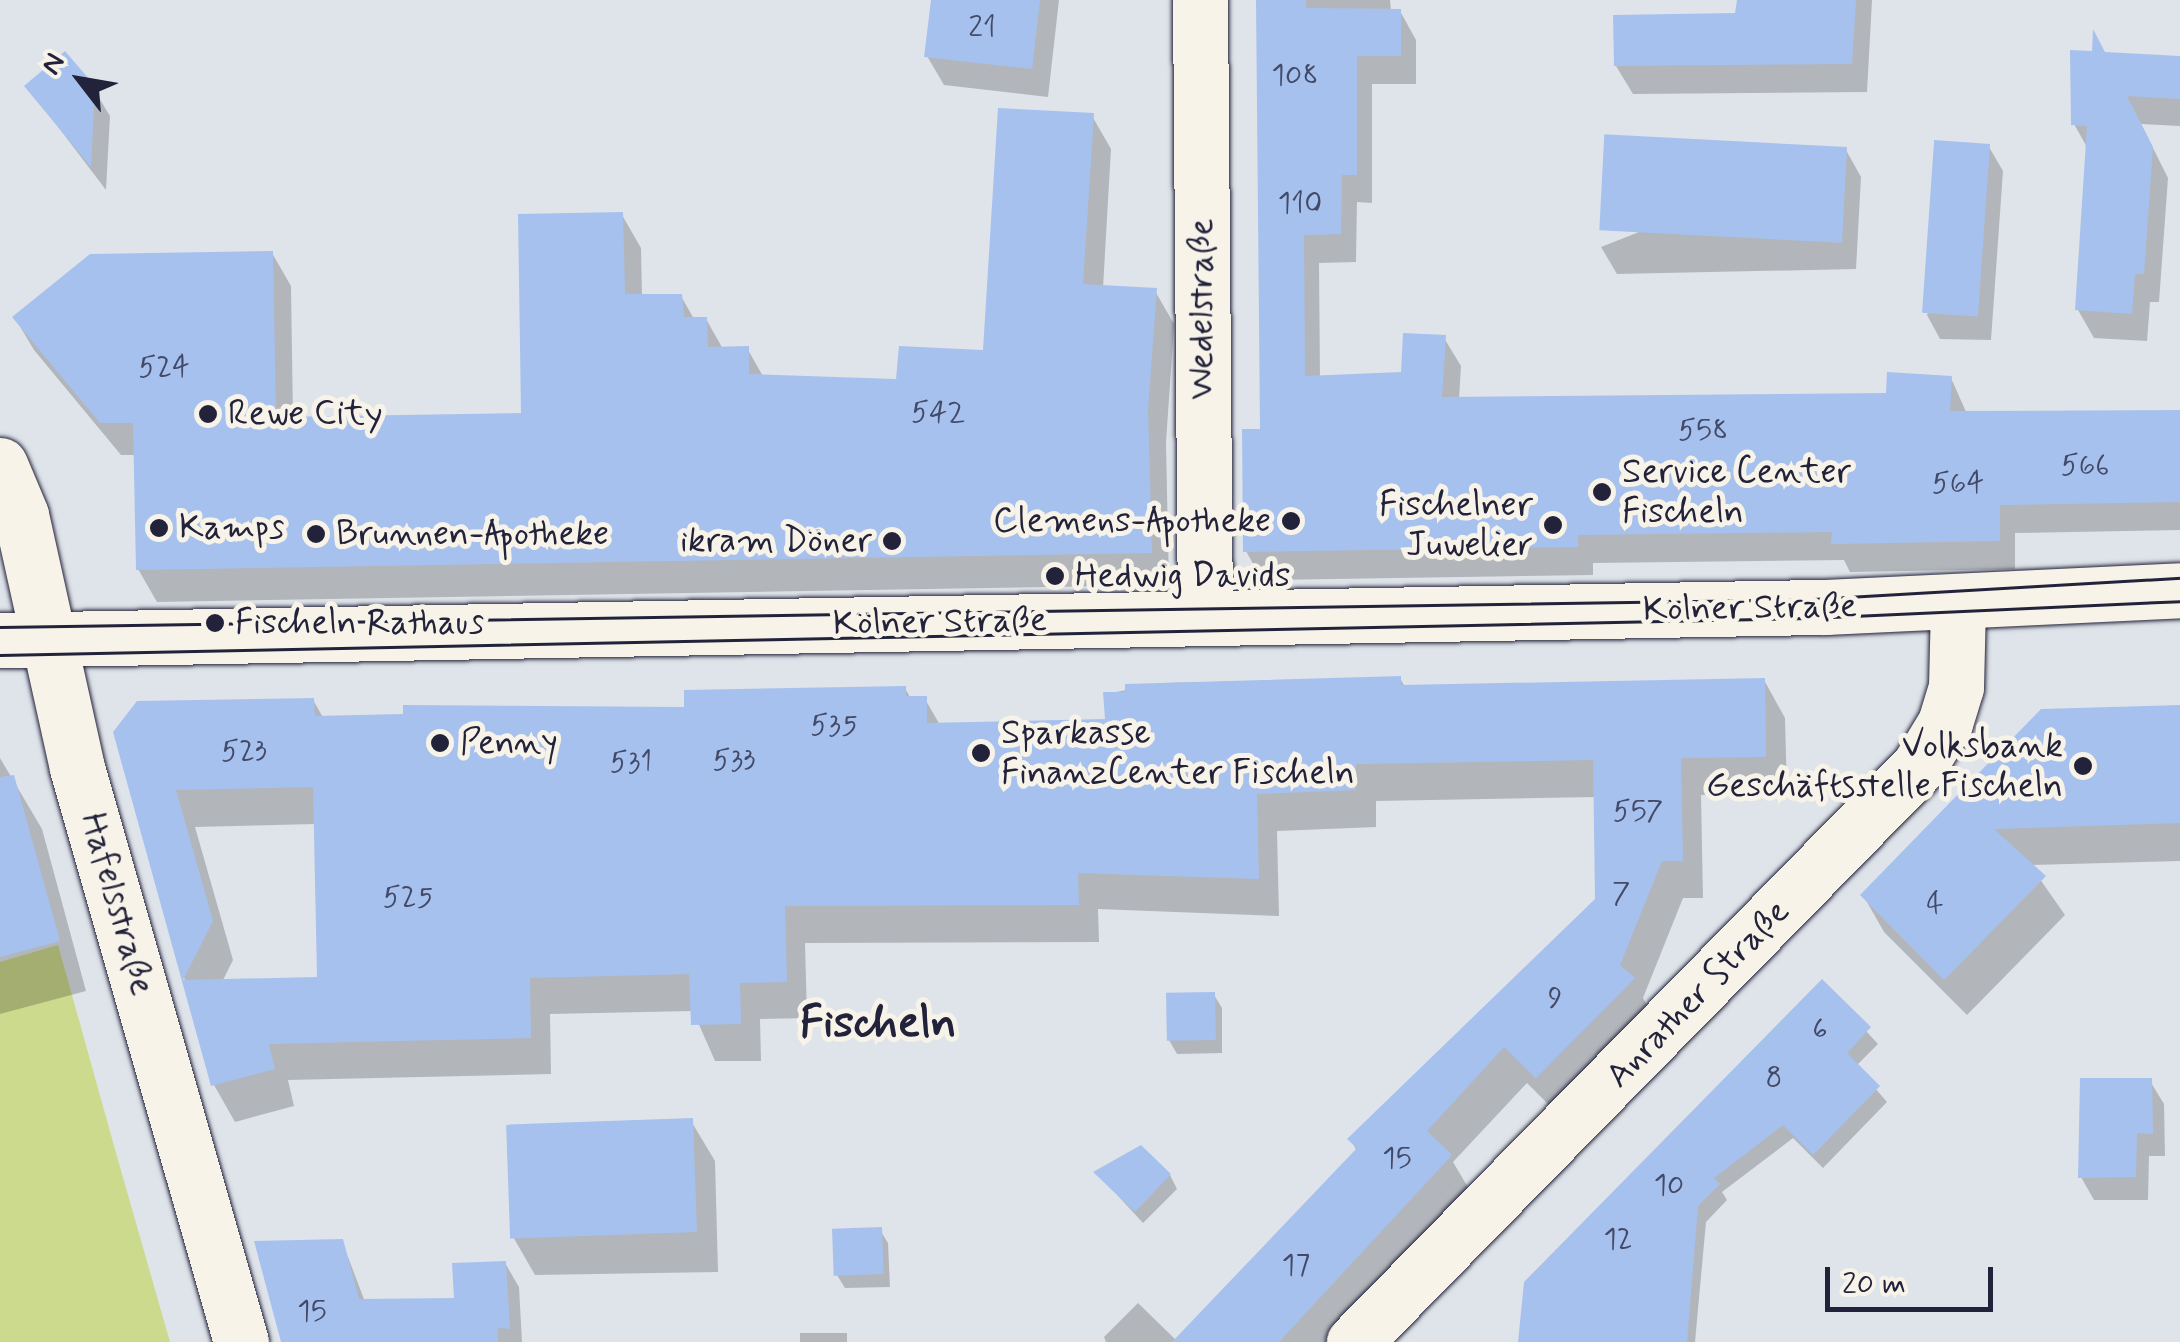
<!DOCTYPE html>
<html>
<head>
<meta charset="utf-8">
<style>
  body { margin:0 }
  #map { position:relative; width:2180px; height:1342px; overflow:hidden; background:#dfe4ea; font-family:Mynerve,sans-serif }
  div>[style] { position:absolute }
  .green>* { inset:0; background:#ccda8d }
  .shadow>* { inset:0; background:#0003; transform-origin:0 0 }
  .building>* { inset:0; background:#a7c1ee; transform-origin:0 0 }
  .roads { filter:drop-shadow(0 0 2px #22223b) drop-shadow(0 0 2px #22223b) }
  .minor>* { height:55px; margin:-27.5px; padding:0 27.5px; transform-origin:27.5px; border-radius:27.5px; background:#f7f3e8 }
  .major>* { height:55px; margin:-27.5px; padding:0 27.5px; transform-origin:27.5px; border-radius:27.5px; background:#f7f3e8 }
  .tram>* { height:2.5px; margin:-1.25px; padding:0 1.25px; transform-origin:1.25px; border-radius:1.25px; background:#22223b }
  .dots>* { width:28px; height:28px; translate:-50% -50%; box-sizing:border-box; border:5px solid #f7f3e8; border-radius:50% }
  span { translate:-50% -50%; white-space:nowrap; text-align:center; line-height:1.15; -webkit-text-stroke:10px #f7f3e8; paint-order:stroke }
  .number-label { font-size:30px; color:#434a68 }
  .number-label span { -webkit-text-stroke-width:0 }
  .street-label { font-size:35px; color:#22223b }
  .poi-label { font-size:35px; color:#22223b }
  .left { translate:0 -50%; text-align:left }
  .right { translate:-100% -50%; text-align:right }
  .district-label { font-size:45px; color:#22223b; font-weight:700 }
  .north { position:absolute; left:30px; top:30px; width:100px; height:100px; -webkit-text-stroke:8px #f7f3e8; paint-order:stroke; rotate:301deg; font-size:28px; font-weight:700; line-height:40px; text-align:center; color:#22223b }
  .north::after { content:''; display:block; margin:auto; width:35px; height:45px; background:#22223b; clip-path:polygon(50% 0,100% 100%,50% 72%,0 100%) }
  .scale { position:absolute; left:1825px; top:1267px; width:168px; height:45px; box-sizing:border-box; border:5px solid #22223b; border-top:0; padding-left:12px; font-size:30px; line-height:35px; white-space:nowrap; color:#22223b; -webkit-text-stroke:8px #f7f3e8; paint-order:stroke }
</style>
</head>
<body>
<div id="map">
  <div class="green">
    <i style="clip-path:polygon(58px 945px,118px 1160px,170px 1342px,0 1342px,0 962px)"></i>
  </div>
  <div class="shadow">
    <i style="clip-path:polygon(934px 0,1059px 0,1048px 97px,944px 85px,927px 56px)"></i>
    <i style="clip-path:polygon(1259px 0,1390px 0,1391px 11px,1400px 11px,1416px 40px,1416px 84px,1372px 84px,1372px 203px,1357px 202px,1356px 262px,1319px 263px,1320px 378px,1403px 375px,1444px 338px,1461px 366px,1459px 399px,1888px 396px,1951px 378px,1967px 414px,2180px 412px,2180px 530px,2015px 533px,2015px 569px,1850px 572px,1844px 560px,1593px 563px,1593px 575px,1262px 580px,1246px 551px,1262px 432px)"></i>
    <i style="clip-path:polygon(1739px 0,1872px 0,1867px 92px,1633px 94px,1616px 66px,1738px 15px)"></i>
    <i style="clip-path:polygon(2105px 54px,2180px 58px,2180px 126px,2141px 124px,2168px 178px,2159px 302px,2150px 302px,2147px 341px,2094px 338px,2078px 310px,2088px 149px,2074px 124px)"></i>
    <i style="clip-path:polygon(27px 86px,93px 88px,110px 116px,106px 190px)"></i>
    <i style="clip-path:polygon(1092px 116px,1111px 149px,1103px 288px,1155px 291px,1174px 324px,1166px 443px,1169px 585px,157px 602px,138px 569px,136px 455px,121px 455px,34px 350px,15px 318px,272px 253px,291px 286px,293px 419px,524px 416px,622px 215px,641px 248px,642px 297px,681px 296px,694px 319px,706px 319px,723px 349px,747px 348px,764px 378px,881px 384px,986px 353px)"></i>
    <i style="clip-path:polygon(1989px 147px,2003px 171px,1991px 340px,1940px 339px,1927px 315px)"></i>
    <i style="clip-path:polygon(1846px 150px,1861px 177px,1856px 269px,1617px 274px,1601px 247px)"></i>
    <i style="clip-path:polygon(evenodd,1400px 678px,1405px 687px,1764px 680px,1785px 718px,1787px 794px,1701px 795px,1703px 898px,1683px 898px,1643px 998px,1654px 1017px,1558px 1114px,1527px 1083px,1453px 1162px,1472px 1194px,1334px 1342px,1106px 1342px,1104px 1337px,1138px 1303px,1177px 1341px,1357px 1151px,1350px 1139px,1597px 900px,1596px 797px,1376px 801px,1376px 827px,1277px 831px,1279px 916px,1098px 909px,1099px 942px,805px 943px,807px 1018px,760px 1019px,761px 1061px,715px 1061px,693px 1011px,550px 1014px,551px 1074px,288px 1080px,294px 1106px,235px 1122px,214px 1085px,116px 733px,313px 700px,324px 719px,687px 710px,905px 688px,911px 699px,925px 699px,940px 725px,1107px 721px,1106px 694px,1162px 683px,1400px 678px,316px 824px,320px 979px,222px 982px,233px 960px,195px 827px,316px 824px)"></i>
    <i style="clip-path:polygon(2180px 707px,2180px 861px,2030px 865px,2065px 915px,1967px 1015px,1884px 932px,1863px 895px)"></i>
    <i style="clip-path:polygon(0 758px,42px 829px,86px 991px,0 1014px)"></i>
    <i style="clip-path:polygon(1822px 983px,1878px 1044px,1856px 1066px,1887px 1102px,1823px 1168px,1793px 1138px,1722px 1192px,1727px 1200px,1706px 1222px,1695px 1342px,1521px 1342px)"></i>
    <i style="clip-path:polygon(1214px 995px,1222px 1008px,1222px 1053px,1177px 1054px,1169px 1040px)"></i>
    <i style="clip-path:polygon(2150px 1081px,2164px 1104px,2165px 1156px,2149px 1156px,2148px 1200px,2094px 1200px,2081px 1177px)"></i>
    <i style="clip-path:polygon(691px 1121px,715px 1161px,718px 1272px,535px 1275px,512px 1235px)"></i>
    <i style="clip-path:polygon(1097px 1173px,1170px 1175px,1177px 1189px,1143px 1223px)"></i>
    <i style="clip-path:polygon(880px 1230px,888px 1243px,890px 1287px,845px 1288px,837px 1275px)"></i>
    <i style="clip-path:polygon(342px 1241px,365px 1302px,456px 1300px,505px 1263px,519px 1287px,522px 1342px,282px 1342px)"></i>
    <i style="left:800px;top:1333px;width:47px;height:9px"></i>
  </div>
  <div class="building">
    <i style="clip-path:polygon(931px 0,1040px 0,1032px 69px,924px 57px)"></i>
    <i style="clip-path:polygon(1256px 0,1306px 0,1306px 8px,1401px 9px,1401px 56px,1357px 56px,1357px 175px,1342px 175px,1341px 234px,1304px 235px,1305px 376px,1401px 372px,1403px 333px,1446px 335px,1442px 397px,1886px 393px,1887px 372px,1952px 376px,1950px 411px,2180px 410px,2180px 502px,2000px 505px,2000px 541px,1831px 544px,1832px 532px,1578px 535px,1578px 547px,1243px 552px,1242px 429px,1260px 429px)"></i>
    <i style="clip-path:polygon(1737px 0,1856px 0,1852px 64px,1614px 66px,1613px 15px,1735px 13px)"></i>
    <i style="clip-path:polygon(2093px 29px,2105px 52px,2180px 56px,2180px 99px,2127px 96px,2153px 147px,2144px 274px,2135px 274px,2132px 314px,2075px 310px,2087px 126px,2071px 125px,2070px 50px,2092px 51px)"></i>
    <i style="clip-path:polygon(65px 51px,95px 86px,91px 167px,24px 86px)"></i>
    <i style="clip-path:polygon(998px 108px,1094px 113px,1083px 284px,1157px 288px,1148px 409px,1152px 553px,136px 570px,133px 423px,100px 423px,12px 317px,90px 254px,273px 251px,276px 417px,521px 413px,518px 214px,623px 212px,625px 294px,682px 294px,684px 317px,707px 317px,708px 347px,749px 346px,749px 374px,896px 379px,899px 346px,983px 350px)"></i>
    <i style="left:1990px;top:144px;width:173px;height:56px;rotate:94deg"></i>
    <i style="left:1847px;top:147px;width:96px;height:243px;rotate:93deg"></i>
    <i style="clip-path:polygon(evenodd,1401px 676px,1401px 685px,1765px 678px,1766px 757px,1681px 758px,1683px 861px,1662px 861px,1620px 965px,1635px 978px,1536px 1078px,1504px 1047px,1427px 1131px,1452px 1155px,1279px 1342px,1172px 1342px,1357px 1148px,1347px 1139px,1595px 899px,1593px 760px,1356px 764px,1356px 790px,1257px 794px,1259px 879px,1078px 873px,1079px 905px,785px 906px,787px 982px,740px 983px,741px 1024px,691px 1025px,689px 974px,530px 978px,531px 1038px,269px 1044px,275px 1069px,211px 1086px,113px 732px,137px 701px,314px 698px,315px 716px,403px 714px,403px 705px,684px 707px,684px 690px,906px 686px,906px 696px,927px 696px,927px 723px,1105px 719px,1103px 692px,1125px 692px,1125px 684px,1401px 676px,313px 787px,317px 977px,183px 980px,213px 921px,176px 790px,313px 787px)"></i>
    <i style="clip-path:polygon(2180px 705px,2180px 823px,1994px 829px,2046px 876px,1944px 980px,1860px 895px,2041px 709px)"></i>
    <i style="clip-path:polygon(14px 775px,60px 941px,0 957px,0 777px)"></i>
    <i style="clip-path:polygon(1822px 979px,1871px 1027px,1847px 1053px,1880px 1086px,1813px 1155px,1783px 1125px,1714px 1178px,1720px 1184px,1698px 1206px,1687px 1342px,1518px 1342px,1524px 1282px)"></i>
    <i style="left:1215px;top:992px;width:48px;height:49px;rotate:89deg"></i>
    <i style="clip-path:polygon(2080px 1078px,2152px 1078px,2153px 1134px,2137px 1133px,2136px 1177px,2078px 1178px)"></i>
    <i style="left:693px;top:1118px;width:114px;height:187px;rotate:88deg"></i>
    <i style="clip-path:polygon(1141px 1145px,1171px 1174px,1135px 1212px,1093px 1172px)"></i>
    <i style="left:882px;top:1227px;width:47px;height:50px;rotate:88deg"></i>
    <i style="clip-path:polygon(343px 1239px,359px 1299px,454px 1298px,452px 1263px,506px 1261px,510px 1329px,498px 1328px,498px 1342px,281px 1342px,254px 1241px)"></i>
  </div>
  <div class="roads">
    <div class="minor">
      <i style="left:1200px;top:0;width:617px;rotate:89.54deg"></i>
      <i style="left:1354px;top:1342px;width:807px;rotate:-45.55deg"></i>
      <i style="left:1919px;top:766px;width:50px;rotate:-58.8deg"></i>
      <i style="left:1945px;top:723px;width:38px;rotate:-73deg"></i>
      <i style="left:1956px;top:687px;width:84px;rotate:-88.6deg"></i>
    </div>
    <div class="major">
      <i style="left:0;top:465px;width:54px;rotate:67.2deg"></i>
      <i style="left:21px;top:515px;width:259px;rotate:77.5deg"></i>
      <i style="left:77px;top:768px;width:597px;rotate:74.05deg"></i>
      <i style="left:0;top:640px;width:1826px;rotate:-1.04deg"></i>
      <i style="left:1826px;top:607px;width:354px;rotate:-2.7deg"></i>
    </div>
  </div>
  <div class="tram">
    <i style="left:0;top:627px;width:1813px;rotate:-0.88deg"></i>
    <i style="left:1813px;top:599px;width:368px;rotate:-3.3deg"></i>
    <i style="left:0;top:655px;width:1809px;rotate:-1.17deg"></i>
    <i style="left:1809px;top:618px;width:371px;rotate:-2.6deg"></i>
  </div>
  <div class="dots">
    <i style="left:208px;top:414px;background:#22223b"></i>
    <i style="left:1602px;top:492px;background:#22223b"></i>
    <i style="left:1291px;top:521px;background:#22223b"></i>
    <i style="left:1553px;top:525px;background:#22223b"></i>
    <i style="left:159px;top:528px;background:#22223b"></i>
    <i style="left:316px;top:534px;background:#22223b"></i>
    <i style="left:892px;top:541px;background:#22223b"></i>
    <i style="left:1055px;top:576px;background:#22223b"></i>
    <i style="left:215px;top:623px;background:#22223b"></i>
    <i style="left:440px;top:743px;background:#22223b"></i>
    <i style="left:981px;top:753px;background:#22223b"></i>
    <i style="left:2083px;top:766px;background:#22223b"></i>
  </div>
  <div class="number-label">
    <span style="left:982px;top:28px">21</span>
    <span style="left:1295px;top:76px">108</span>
    <span style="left:1300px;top:204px">110</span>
    <span style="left:164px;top:368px">524</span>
    <span style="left:938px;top:413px">542</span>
    <span style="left:1703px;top:431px">558</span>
    <span style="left:2085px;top:466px">566</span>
    <span style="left:1958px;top:484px">564</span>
    <span style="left:834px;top:726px">535</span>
    <span style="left:244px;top:752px">523</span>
    <span style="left:734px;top:761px">533</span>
    <span style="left:631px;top:763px">531</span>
    <span style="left:1638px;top:812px">557</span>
    <span style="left:1621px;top:894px">7</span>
    <span style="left:408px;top:898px">525</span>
    <span style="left:1935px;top:904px">4</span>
    <span style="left:1555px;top:999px">9</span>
    <span style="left:1820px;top:1030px">6</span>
    <span style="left:1774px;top:1078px">8</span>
    <span style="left:1397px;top:1159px">15</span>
    <span style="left:1669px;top:1186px">10</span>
    <span style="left:1618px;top:1240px">12</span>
    <span style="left:1296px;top:1266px">17</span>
    <span style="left:312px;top:1312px">15</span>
  </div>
  <div class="street-label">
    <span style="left:1202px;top:309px;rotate:-90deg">Wedelstraße</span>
    <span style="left:1750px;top:608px;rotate:-1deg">Kölner Straße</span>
    <span style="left:940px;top:622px;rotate:-1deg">Kölner Straße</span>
    <span style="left:117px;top:904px;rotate:74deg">Hafelsstraße</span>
    <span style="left:1698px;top:994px;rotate:-46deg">Anrather Straße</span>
  </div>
  <div class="poi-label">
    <span class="left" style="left:228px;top:414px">Rewe City</span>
    <span class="left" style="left:1622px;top:492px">Service Center<br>Fischeln</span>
    <span class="right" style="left:1533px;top:525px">Fischelner<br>Juwelier</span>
    <span class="right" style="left:1271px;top:521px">Clemens-Apotheke</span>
    <span class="left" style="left:179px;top:528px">Kamps</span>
    <span class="left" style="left:336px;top:534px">Brunnen-Apotheke</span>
    <span class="right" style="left:872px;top:541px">ikram Döner</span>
    <span class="left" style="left:1075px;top:576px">Hedwig Davids</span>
    <span class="left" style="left:235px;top:623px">Fischeln Rathaus</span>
    <span class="left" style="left:1001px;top:753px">Sparkasse<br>FinanzCenter Fischeln</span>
    <span class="left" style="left:460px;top:743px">Penny</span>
    <span class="right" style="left:2063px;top:766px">Volksbank<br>Geschäftsstelle Fischeln</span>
  </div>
  <div class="district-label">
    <span style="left:878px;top:1024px">Fischeln</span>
  </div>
  <div class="north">N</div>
  <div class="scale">20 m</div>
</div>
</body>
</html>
